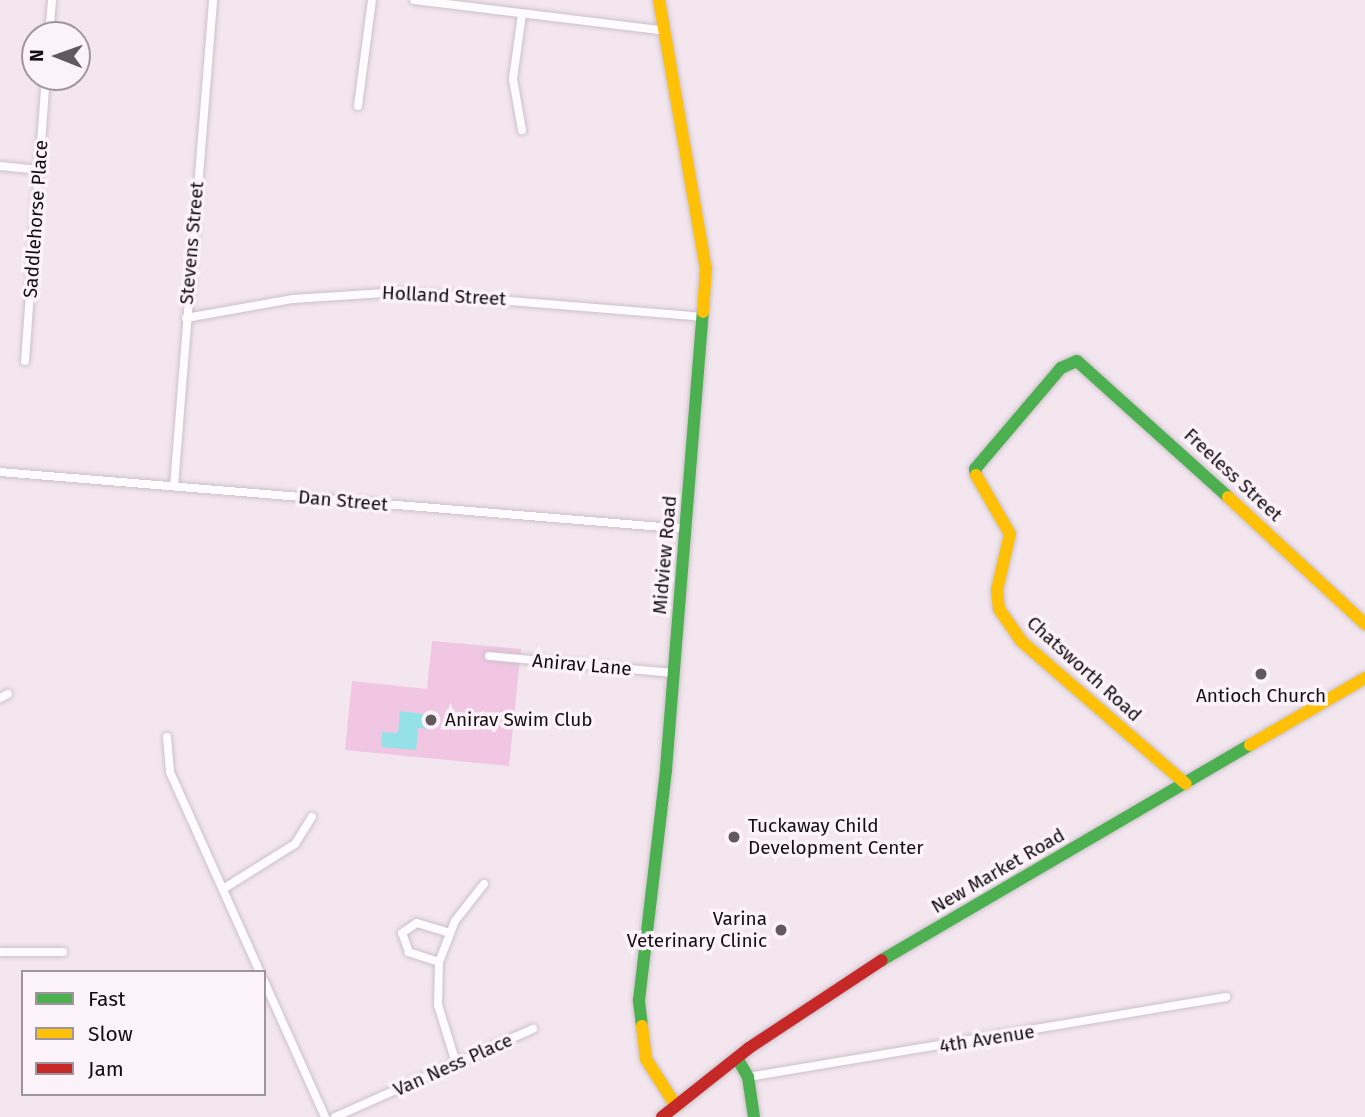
<!DOCTYPE html>
<html>
<head>
<meta charset="utf-8">
<style>
  body { margin:0 }
  #map { position:relative; width:1365px; height:1117px; overflow:hidden; background:#f3e6ef; font-family:"Fira Sans",sans-serif }
  div>[style] { position:absolute }
  .green>* { inset:0; background:#f0c6e3 }
  .water>* { inset:0; background:#94e2e8 }
  .roads { filter:drop-shadow(0 0 2px #ccc1c9) drop-shadow(0 0 2px #ccc1c9) }
  .street>* { height:8px; margin:-4px; padding:0 4px; transform-origin:4px; border-radius:4px; background:#fdfbfd }
  .fast>* { height:12px; margin:-6px; padding:0 6px; transform-origin:6px; border-radius:6px; background:#4caf50 }
  .slow>* { height:12px; margin:-6px; padding:0 6px; transform-origin:6px; border-radius:6px; background:#ffc107 }
  .jam>* { height:12px; margin:-6px; padding:0 6px; transform-origin:6px; border-radius:6px; background:#c62828 }
  .dots>* { width:19px; height:19px; translate:-50% -50%; box-sizing:border-box; border:4px solid #fcf2f9; border-radius:50% }
  span { translate:-50% -50%; white-space:nowrap; text-align:center; line-height:1.15; -webkit-text-stroke:7px #fcf2f9; paint-order:stroke }
  .street-label { font-size:19px; color:#140d12 }
  .poi-label { font-size:19px; color:#140d12 }
  .left { translate:0 -50%; text-align:left }
  .right { translate:-100% -50%; text-align:right }
  .legend { position:absolute; left:21px; top:970px; width:245px; height:126px; box-sizing:border-box; background:#fcf2f9; border:2px solid #9f969d; margin:0; padding:9px 12px; list-style:none; font-size:21px; color:#140d12 }
  .legend li { display:flex; align-items:center; gap:14px; height:35px }
  .legend b { width:35px; border:2px solid #9f969d }
  .north { position:absolute; left:21px; top:21px; width:70px; height:70px; box-sizing:border-box; background:#fcf2f9; border:2px solid #9f969d; border-radius:50%; rotate:271deg; font-size:19px; font-weight:700; line-height:28px; text-align:center; color:#140d12 }
  .north::after { content:''; display:block; margin:auto; width:24px; height:32px; background:#62595f; clip-path:polygon(50% 0,100% 100%,50% 72%,0 100%) }
</style>
</head>
<body>
<div id="map">
  <div class="green">
    <i style="clip-path:polygon(432px 641px,521px 649px,509px 766px,345px 750px,352px 681px,427px 689px)"></i>
  </div>
  <div class="water">
    <i style="clip-path:polygon(400px 711px,431px 715px,430px 729px,418px 728px,416px 750px,381px 747px,382px 732px,398px 733px)"></i>
  </div>
  <div class="roads">
    <div class="street">
      <i style="left:414px;top:0;width:253px;rotate:7deg"></i>
      <i style="left:522px;top:14px;width:66px;rotate:97.9deg"></i>
      <i style="left:513px;top:79px;width:52px;rotate:80deg"></i>
      <i style="left:49px;top:35px;width:35px;rotate:-85deg"></i>
      <i style="left:358px;top:106px;width:107px;rotate:-82.5deg"></i>
      <i style="left:0;top:166px;width:40px;rotate:5.7deg"></i>
      <i style="left:186px;top:318px;width:109px;rotate:-10.1deg"></i>
      <i style="left:293px;top:299px;width:107px;rotate:-3.7deg"></i>
      <i style="left:400px;top:292px;width:305px;rotate:4.7deg"></i>
      <i style="left:25px;top:361px;width:285px;rotate:-85.8deg"></i>
      <i style="left:0;top:472px;width:688px;rotate:4.75deg"></i>
      <i style="left:174px;top:486px;width:488px;rotate:-85.4deg"></i>
      <i style="left:489px;top:656px;width:186px;rotate:5.3deg"></i>
      <i style="left:0;top:698px;width:9px;rotate:-27deg"></i>
      <i style="left:167px;top:737px;width:35px;rotate:85deg"></i>
      <i style="left:170px;top:772px;width:219px;rotate:65.8deg"></i>
      <i style="left:223px;top:889px;width:85px;rotate:-32deg"></i>
      <i style="left:295px;top:844px;width:32px;rotate:-58deg"></i>
      <i style="left:0;top:952px;width:63px"></i>
      <i style="left:439px;top:962px;width:32px;rotate:-162deg"></i>
      <i style="left:409px;top:952px;width:20px;rotate:-110deg"></i>
      <i style="left:402px;top:933px;width:18px;rotate:-34deg"></i>
      <i style="left:417px;top:923px;width:34px;rotate:17deg"></i>
      <i style="left:264px;top:981px;width:149px;rotate:65.8deg"></i>
      <i style="left:456px;top:1063px;width:61px;rotate:-107.2deg"></i>
      <i style="left:438px;top:1005px;width:43px;rotate:-88.7deg"></i>
      <i style="left:439px;top:962px;width:44px;rotate:-68.7deg"></i>
      <i style="left:455px;top:921px;width:47px;rotate:-51.9deg"></i>
      <i style="left:748px;top:1077px;width:485px;rotate:-9.5deg"></i>
      <i style="left:335px;top:1117px;width:217px;rotate:-24deg"></i>
    </div>
    <div class="fast">
      <i style="left:976px;top:475px;width:6px;rotate:-99deg"></i>
      <i style="left:975px;top:469px;width:133px;rotate:-49.6deg"></i>
      <i style="left:1061px;top:368px;width:17px;rotate:-24deg"></i>
      <i style="left:1077px;top:361px;width:203px;rotate:42deg"></i>
      <i style="left:882px;top:960px;width:426px;rotate:-30.3deg"></i>
      <i style="left:642px;top:1026px;width:26px;rotate:-97deg"></i>
      <i style="left:639px;top:1000px;width:233px;rotate:-83.3deg"></i>
      <i style="left:666px;top:769px;width:458px;rotate:-85.4deg"></i>
      <i style="left:737px;top:1058px;width:22px;rotate:60deg"></i>
      <i style="left:748px;top:1077px;width:40px;rotate:81.5deg"></i>
    </div>
    <div class="slow">
      <i style="left:659px;top:0;width:272px;rotate:80.1deg"></i>
      <i style="left:706px;top:268px;width:44px;rotate:93.9deg"></i>
      <i style="left:976px;top:475px;width:68px;rotate:60deg"></i>
      <i style="left:1010px;top:534px;width:57px;rotate:103.1deg"></i>
      <i style="left:997px;top:590px;width:19px;rotate:84deg"></i>
      <i style="left:999px;top:609px;width:39px;rotate:55deg"></i>
      <i style="left:1021px;top:641px;width:218px;rotate:40.9deg"></i>
      <i style="left:1228px;top:497px;width:187px;rotate:42.8deg"></i>
      <i style="left:1250px;top:745px;width:133px;rotate:-30.2deg"></i>
      <i style="left:642px;top:1026px;width:33px;rotate:83deg"></i>
      <i style="left:646px;top:1059px;width:56px;rotate:57.4deg"></i>
    </div>
    <div class="jam">
      <i style="left:662px;top:1117px;width:111px;rotate:-38.4deg"></i>
      <i style="left:749px;top:1048px;width:159px;rotate:-33.5deg"></i>
    </div>
  </div>
  <div class="dots">
    <i style="left:1261px;top:674px;background:#62595f"></i>
    <i style="left:431px;top:720px;background:#62595f"></i>
    <i style="left:734px;top:837px;background:#62595f"></i>
    <i style="left:781px;top:930px;background:#62595f"></i>
  </div>
  <div class="street-label">
    <span style="left:36px;top:219px;rotate:-86deg">Saddlehorse Place</span>
    <span style="left:192px;top:243px;rotate:-85deg">Stevens Street</span>
    <span style="left:444px;top:296px;rotate:3deg">Holland Street</span>
    <span style="left:1233px;top:475px;rotate:43deg">Freeless Street</span>
    <span style="left:343px;top:501px;rotate:5deg">Dan Street</span>
    <span style="left:665px;top:555px;rotate:-85deg">Midview Road</span>
    <span style="left:582px;top:665px;rotate:5deg">Anirav Lane</span>
    <span style="left:1084px;top:669px;rotate:42deg">Chatsworth Road</span>
    <span style="left:998px;top:871px;rotate:-30deg">New Market Road</span>
    <span style="left:987px;top:1039px;rotate:-9deg">4th Avenue</span>
    <span style="left:453px;top:1065px;rotate:-24deg">Van Ness Place</span>
  </div>
  <div class="poi-label">
    <span style="left:1261px;top:696px">Antioch Church</span>
    <span class="left" style="left:445px;top:720px">Anirav Swim Club</span>
    <span class="left" style="left:748px;top:837px">Tuckaway Child<br>Development Center</span>
    <span class="right" style="left:767px;top:930px">Varina<br>Veterinary Clinic</span>
  </div>
  <ul class="legend">
  <li><b style="height:9px;background:#4caf50"></b>Fast</li>
  <li><b style="height:9px;background:#ffc107"></b>Slow</li>
  <li><b style="height:9px;background:#c62828"></b>Jam</li>
  </ul>
  <div class="north">N</div>
</div>
</body>
</html>
